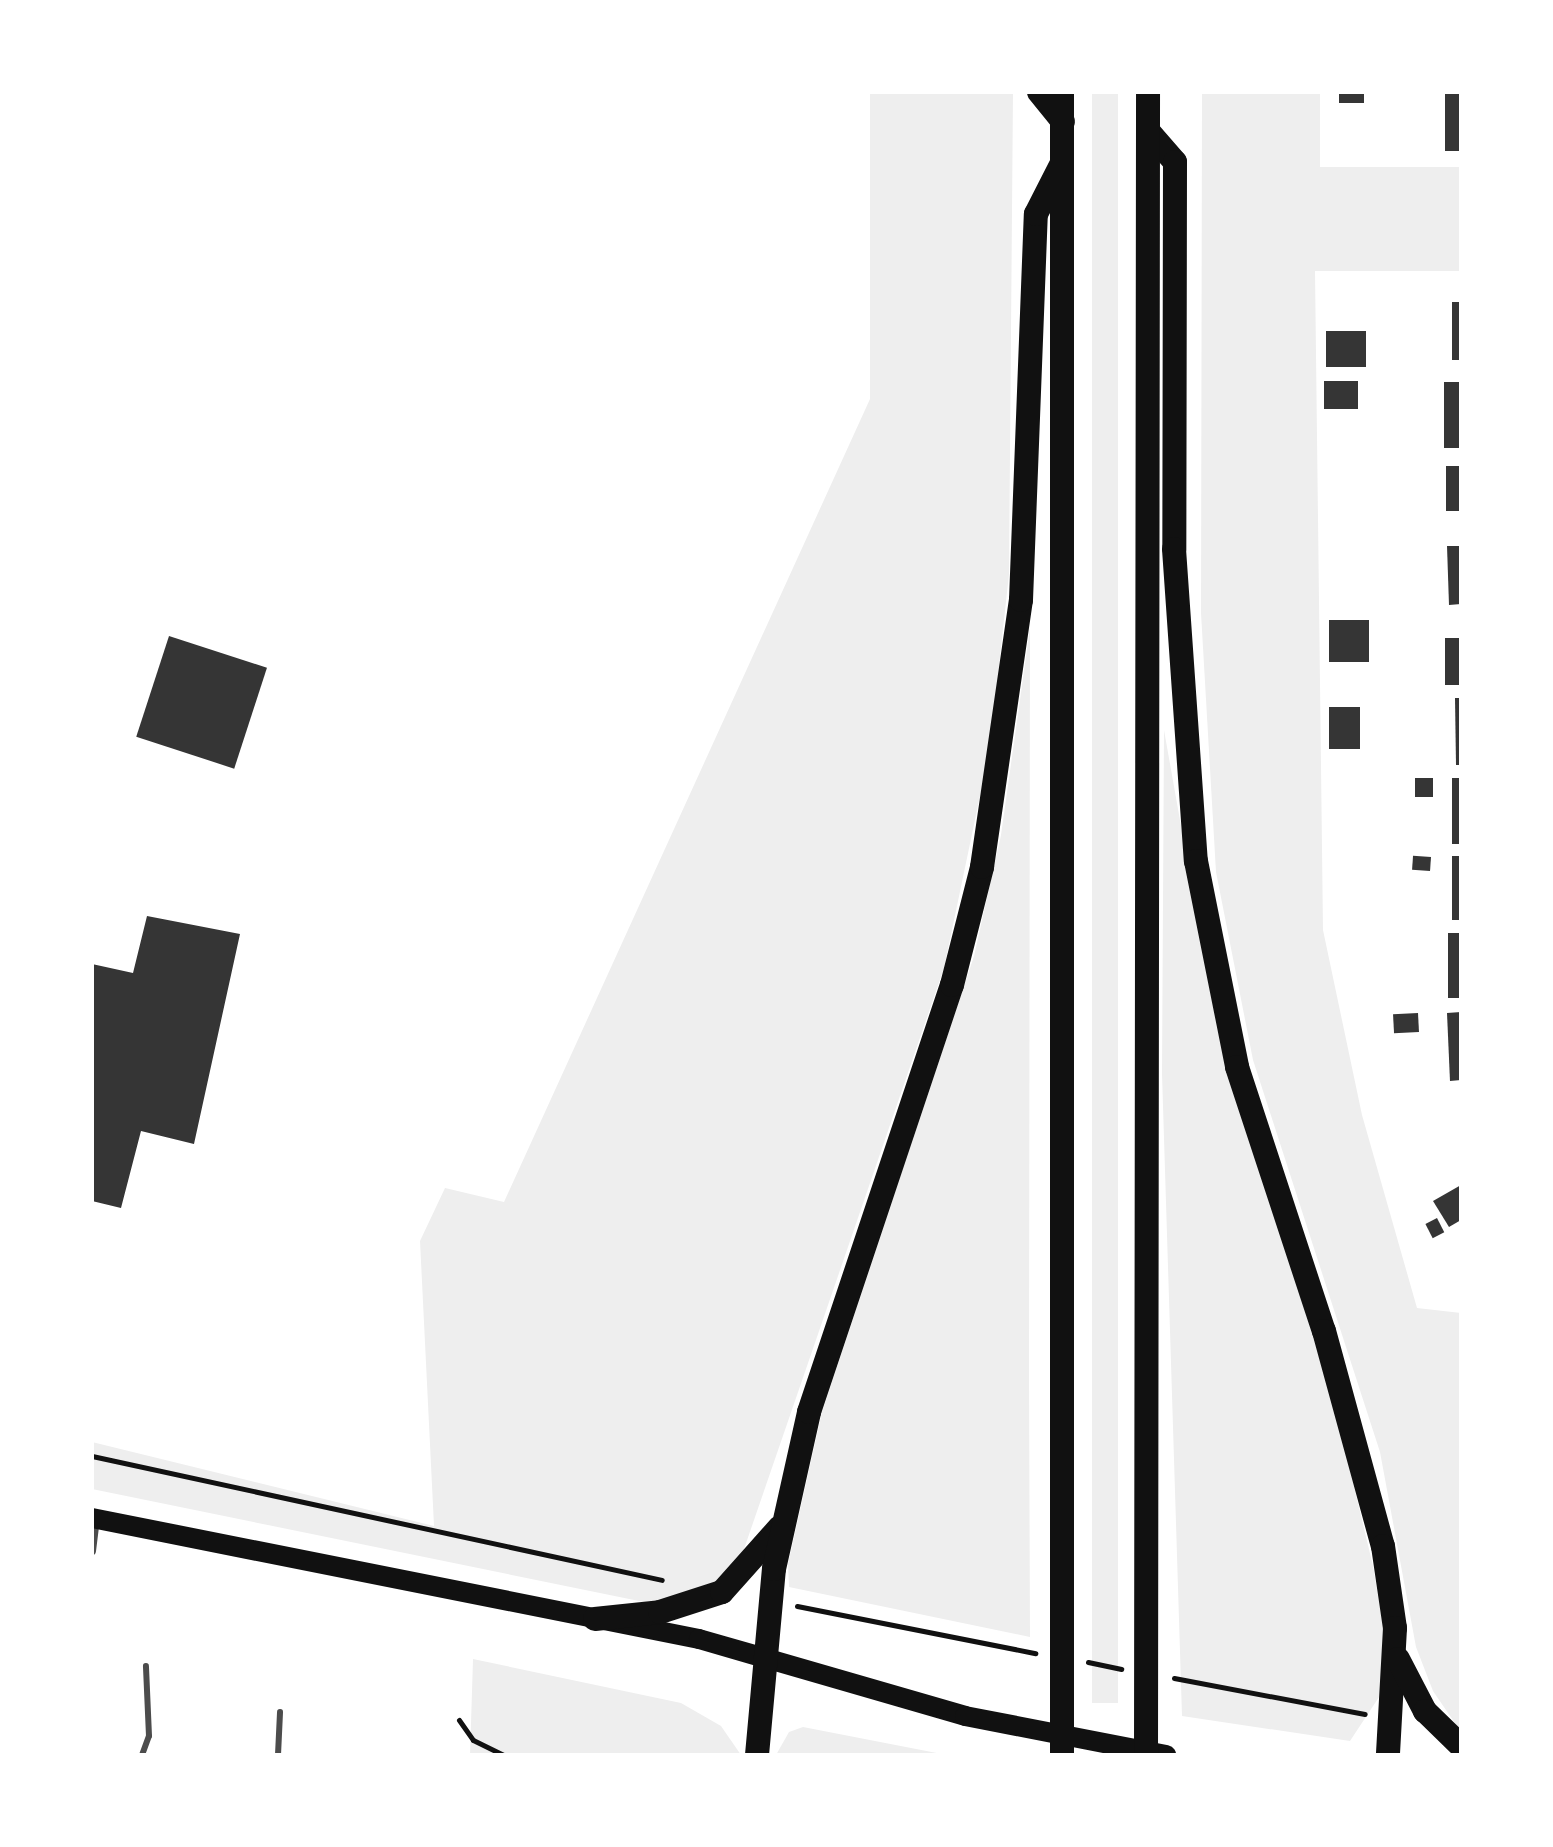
<!DOCTYPE html>
<html>
<head>
<meta charset="utf-8">
<style>
  body { margin:0 }
  #map { position:relative; width:1553px; height:1847px; overflow:hidden; background:#fff; font-family:Signika,sans-serif }
  div>[style] { position:absolute }
  .green>* { inset:0; background:#eee; transform-origin:0 0 }
  .building>* { inset:0; background:#353535; transform-origin:0 0 }
  .path>* { height:5px; margin:-2.5px; padding:0 2.5px; transform-origin:2.5px; border-radius:2.5px; background:#111 }
  .service>* { height:6px; margin:-3px; padding:0 3px; transform-origin:3px; border-radius:3px; background:#4c4c4c }
  .minor>* { height:8px; margin:-4px; padding:0 4px; transform-origin:4px; border-radius:4px; background:#4c4c4c }
  .primary>* { height:20px; margin:-10px; padding:0 10px; transform-origin:10px; border-radius:10px; background:#111 }
  .motorway>* { height:24px; margin:-12px; padding:0 12px; transform-origin:12px; border-radius:12px; background:#111 }
  span { translate:-50% -50%; white-space:nowrap; text-align:center; line-height:1.15; -webkit-text-stroke:6px #fff; paint-order:stroke }
  .frame { position:absolute; inset:0; border:94px solid #fff; pointer-events:none }
</style>
</head>
<body>
<div id="map">
  <div class="green">
    <i style="clip-path:polygon(870px 92px,1013px 92px,1009px 574px,990px 748px,944px 968px,743px 1552px,717px 1581px,682px 1598px,644px 1602px,92px 1489px,92px 1442px,434px 1526px,420px 1241px,445px 1188px,504px 1202px,870px 399px)"></i>
    <i style="left:1092px;top:92px;width:26px;height:1611px"></i>
    <i style="clip-path:polygon(1202px 92px,1320px 92px,1320px 167px,1461px 167px,1461px 271px,1315px 271px,1323px 930px,1362px 1115px,1417px 1308px,1461px 1313px,1461px 1732px,1433px 1691px,1416px 1647px,1380px 1452px,1253px 1060px,1216px 872px,1201px 613px)"></i>
    <i style="clip-path:polygon(1030px 628px,1029px 1375px,1030px 1637px,789px 1587px,788px 1564px,822px 1412px,974px 956px,1001px 835px)"></i>
    <i style="clip-path:polygon(1164px 730px,1217px 1029px,1336px 1411px,1373px 1566px,1383px 1626px,1381px 1694px,1350px 1741px,1182px 1716px,1162px 1074px)"></i>
    <i style="clip-path:polygon(473px 1659px,681px 1703px,721px 1726px,741px 1755px,470px 1755px)"></i>
    <i style="clip-path:polygon(803px 1727px,947px 1755px,776px 1755px,789px 1732px)"></i>
  </div>
  <div class="building">
    <i style="left:1339px;top:92px;width:25px;height:11px"></i>
    <i style="left:1445px;top:92px;width:16px;height:59px"></i>
    <i style="left:1452px;top:302px;width:9px;height:58px"></i>
    <i style="left:1326px;top:331px;width:40px;height:36px"></i>
    <i style="left:1324px;top:381px;width:34px;height:28px"></i>
    <i style="left:1444px;top:382px;width:17px;height:66px"></i>
    <i style="left:1446px;top:466px;width:15px;height:45px"></i>
    <i style="clip-path:polygon(1447px 546px,1461px 546px,1461px 604px,1449px 605px)"></i>
    <i style="left:1329px;top:620px;width:40px;height:42px"></i>
    <i style="left:169px;top:636px;width:103px;height:106px;rotate:18deg"></i>
    <i style="left:1445px;top:638px;width:16px;height:47px"></i>
    <i style="clip-path:polygon(1455px 698px,1461px 698px,1461px 765px,1456px 765px)"></i>
    <i style="left:1329px;top:707px;width:31px;height:42px"></i>
    <i style="left:1433px;top:778px;width:19px;height:18px;rotate:90deg"></i>
    <i style="left:1452px;top:778px;width:9px;height:66px"></i>
    <i style="left:1452px;top:856px;width:9px;height:64px"></i>
    <i style="left:1431px;top:857px;width:14px;height:18px;rotate:94deg"></i>
    <i style="clip-path:polygon(147px 916px,240px 934px,194px 1144px,141px 1131px,121px 1208px,92px 1201px,92px 964px,133px 973px)"></i>
    <i style="left:1461px;top:933px;width:65px;height:13px;rotate:90deg"></i>
    <i style="clip-path:polygon(1461px 1012px,1461px 1080px,1450px 1081px,1447px 1013px)"></i>
    <i style="left:1418px;top:1013px;width:19px;height:25px;rotate:87deg"></i>
    <i style="clip-path:polygon(1461px 1185px,1461px 1220px,1449px 1227px,1433px 1201px)"></i>
    <i style="left:1437px;top:1218px;width:16px;height:13px;rotate:63deg"></i>
  </div>
  <div class="path">
    <i style="left:92px;top:1456px;width:583px;rotate:12.27deg"></i>
    <i style="left:797px;top:1606px;width:243px;rotate:11.2deg"></i>
    <i style="left:1088px;top:1662px;width:34px;rotate:12deg"></i>
    <i style="left:1174px;top:1678px;width:194px;rotate:10.7deg"></i>
    <i style="left:459px;top:1720px;width:24px;rotate:55deg"></i>
    <i style="left:473px;top:1740px;width:34px;rotate:26deg"></i>
  </div>
  <div class="service">
    <i style="left:142px;top:1755px;width:20px;rotate:-70deg"></i>
    <i style="left:149px;top:1736px;width:70px;rotate:-92.5deg"></i>
    <i style="left:278px;top:1755px;width:43px;rotate:-87.3deg"></i>
  </div>
  <div class="minor">
    <i style="left:92px;top:1551px;width:31px;rotate:-83deg"></i>
  </div>
  <div class="primary">
    <i style="left:92px;top:1518px;width:619px;rotate:11.27deg"></i>
    <i style="left:699px;top:1639px;width:277px;rotate:16.1deg"></i>
    <i style="left:965px;top:1716px;width:205px;rotate:11deg"></i>
  </div>
  <div class="motorway">
    <i style="left:1039px;top:92px;width:38px;rotate:51deg"></i>
    <i style="left:1148px;top:131px;width:41px;rotate:48.9deg"></i>
    <i style="left:1175px;top:162px;width:387px;rotate:90.1deg"></i>
    <i style="left:1174px;top:549px;width:313px;rotate:86deg"></i>
    <i style="left:1196px;top:861px;width:210px;rotate:78.7deg"></i>
    <i style="left:1237px;top:1067px;width:278px;rotate:71.8deg"></i>
    <i style="left:1324px;top:1331px;width:223px;rotate:74.7deg"></i>
    <i style="left:1383px;top:1546px;width:83px;rotate:81.7deg"></i>
    <i style="left:1395px;top:1628px;width:127px;rotate:93.2deg"></i>
    <i style="left:595px;top:1619px;width:65px;rotate:-6.1deg"></i>
    <i style="left:660px;top:1612px;width:65px;rotate:-17.9deg"></i>
    <i style="left:722px;top:1592px;width:86px;rotate:-48.3deg"></i>
    <i style="left:1398px;top:1659px;width:59px;rotate:62.6deg"></i>
    <i style="left:1425px;top:1711px;width:50px;rotate:44.2deg"></i>
    <i style="left:757px;top:1755px;width:187px;rotate:-84.8deg"></i>
    <i style="left:774px;top:1569px;width:161px;rotate:-77.4deg"></i>
    <i style="left:809px;top:1412px;width:450px;rotate:-71.5deg"></i>
    <i style="left:952px;top:985px;width:122px;rotate:-75.7deg"></i>
    <i style="left:982px;top:867px;width:270px;rotate:-81.7deg"></i>
    <i style="left:1021px;top:600px;width:386px;rotate:-87.8deg"></i>
    <i style="left:1036px;top:214px;width:55px;rotate:-63deg"></i>
    <i style="left:1062px;top:1755px;width:1663px;rotate:-90deg"></i>
    <i style="left:1146px;top:1755px;width:1663px;rotate:-89.93deg"></i>
  </div>
  <div class="frame"></div>
</div>
</body>
</html>
